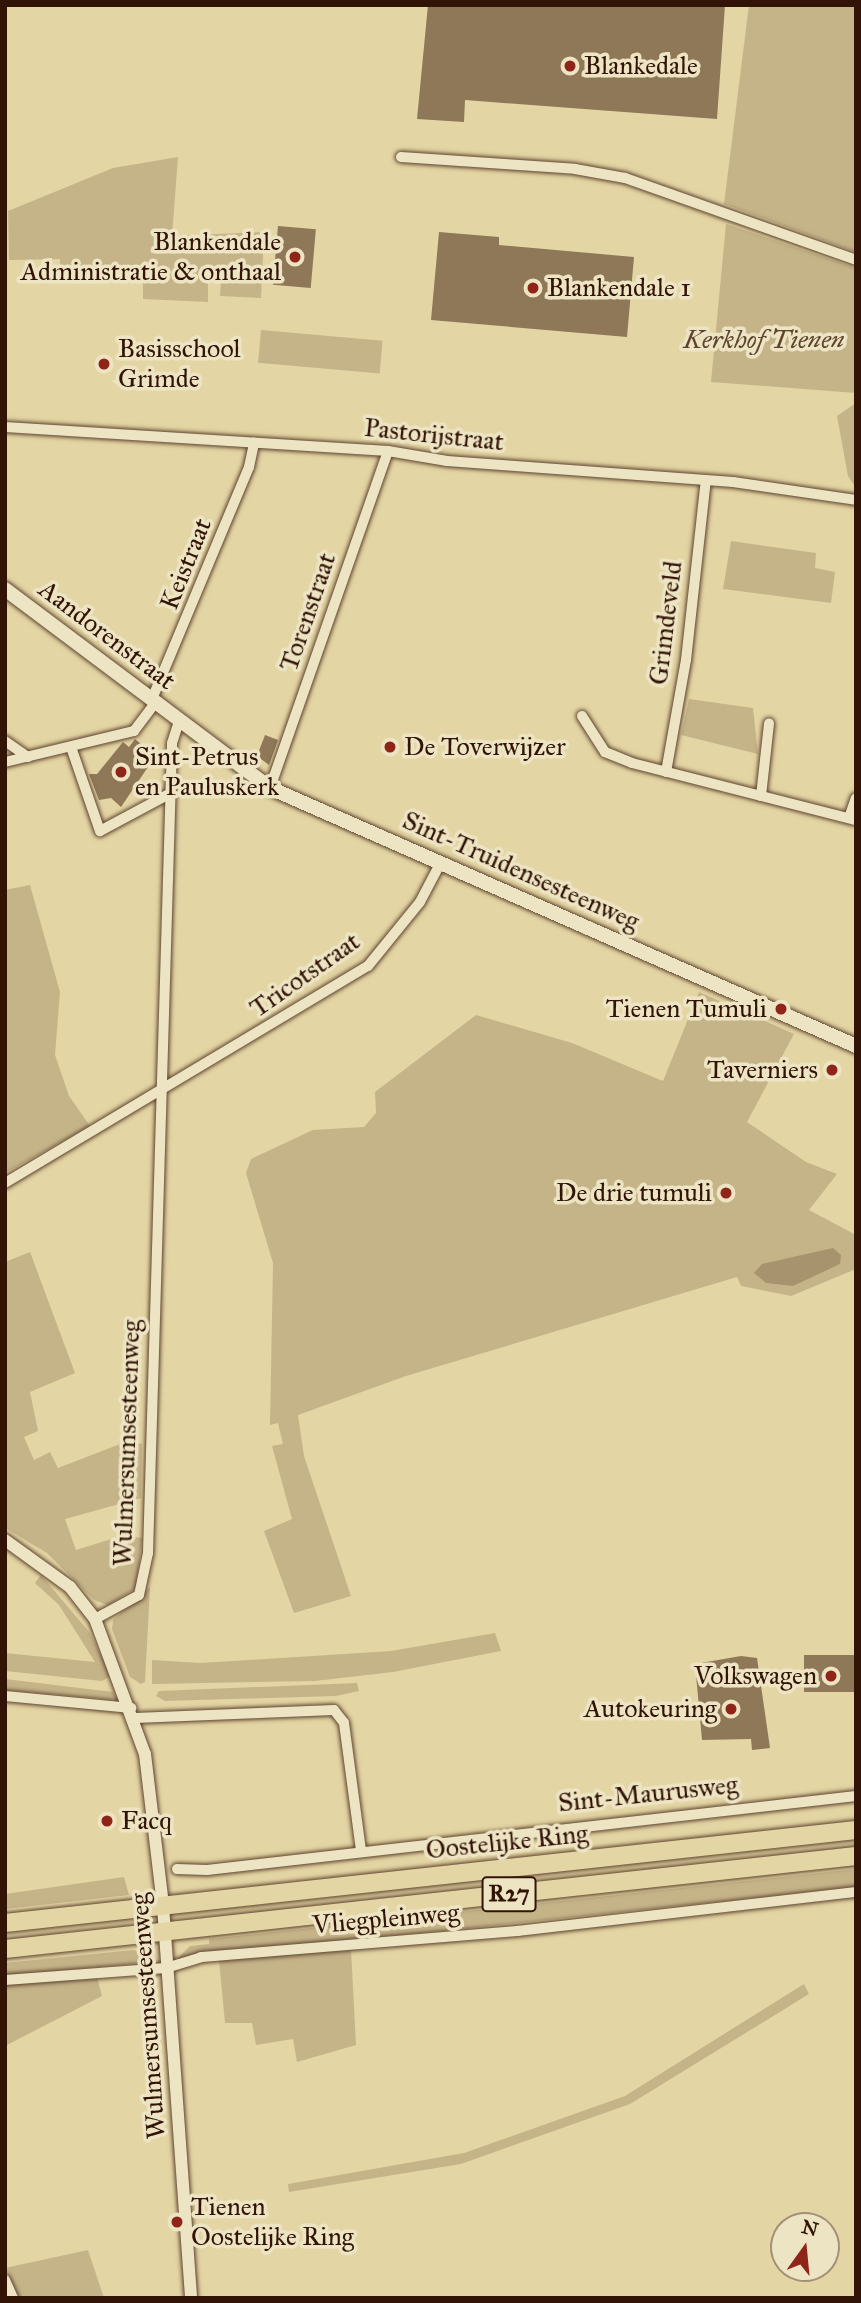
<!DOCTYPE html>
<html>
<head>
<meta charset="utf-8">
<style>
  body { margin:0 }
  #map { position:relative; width:861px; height:2303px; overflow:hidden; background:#e4d5a4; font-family:"IM FELL Great Primer",serif }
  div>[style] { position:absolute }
  .green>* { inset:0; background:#c6b489; transform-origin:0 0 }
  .water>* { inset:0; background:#a7936e }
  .building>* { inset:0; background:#8e7858; transform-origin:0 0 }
  .roads { filter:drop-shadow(0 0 2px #5e442e) drop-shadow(0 0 2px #5e442e) }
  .minor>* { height:10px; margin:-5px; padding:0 5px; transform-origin:5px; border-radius:5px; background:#ede4c4 }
  .tertiary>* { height:12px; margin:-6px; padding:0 6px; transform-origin:6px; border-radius:6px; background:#ede4c4 }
  .secondary>* { height:14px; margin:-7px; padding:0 7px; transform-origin:7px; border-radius:7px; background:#ede4c4 }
  .trunk>* { height:18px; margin:-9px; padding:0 9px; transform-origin:9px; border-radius:9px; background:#e4d5a4 }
  .dots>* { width:19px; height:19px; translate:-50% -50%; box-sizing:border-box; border:4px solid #ede4c4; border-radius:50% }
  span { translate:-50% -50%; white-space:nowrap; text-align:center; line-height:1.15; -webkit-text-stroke:7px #ede4c4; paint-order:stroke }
  .shield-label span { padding:2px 5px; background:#ede4c4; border:2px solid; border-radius:5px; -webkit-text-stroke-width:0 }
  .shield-label { font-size:24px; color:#311406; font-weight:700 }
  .poi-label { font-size:26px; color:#311406 }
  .left { translate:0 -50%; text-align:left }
  .right { translate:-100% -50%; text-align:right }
  .park-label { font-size:26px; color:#5e442d; font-style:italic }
  .street-label { font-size:26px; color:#311406 }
  .frame { position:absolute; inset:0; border:7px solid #311406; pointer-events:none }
  .north { position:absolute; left:770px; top:2212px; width:70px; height:70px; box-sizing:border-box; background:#ede4c4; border:2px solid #a29178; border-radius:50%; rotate:15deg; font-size:19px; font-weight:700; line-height:28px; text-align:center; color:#311406 }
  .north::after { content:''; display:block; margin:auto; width:24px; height:32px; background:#8f2418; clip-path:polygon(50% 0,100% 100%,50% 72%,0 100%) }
</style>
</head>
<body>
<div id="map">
  <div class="green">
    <i style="clip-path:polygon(749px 5px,856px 5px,856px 252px,724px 204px)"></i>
    <i style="clip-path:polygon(178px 157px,172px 236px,264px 232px,261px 298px,220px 296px,221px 279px,215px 274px,208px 280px,208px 302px,143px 299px,143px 281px,60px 278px,60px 259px,9px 260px,8px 211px,113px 168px)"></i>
    <i style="clip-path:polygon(726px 224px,856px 268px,856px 393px,711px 382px)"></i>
    <i style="left:261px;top:330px;width:122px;height:33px;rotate:5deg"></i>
    <i style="clip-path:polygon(856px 403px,856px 488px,848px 476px,837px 416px)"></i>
    <i style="clip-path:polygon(731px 541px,816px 553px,815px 568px,835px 572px,831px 603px,723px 589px)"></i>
    <i style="clip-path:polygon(689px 699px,753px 708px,758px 754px,681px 735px)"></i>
    <i style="clip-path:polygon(30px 885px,60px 992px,55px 1055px,69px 1096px,90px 1126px,5px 1173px,5px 890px)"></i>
    <i style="clip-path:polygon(699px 992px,794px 1034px,747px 1122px,806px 1162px,837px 1174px,809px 1210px,856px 1235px,856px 1269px,791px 1296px,741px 1286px,737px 1277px,406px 1376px,298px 1415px,304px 1456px,351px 1596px,294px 1613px,264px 1531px,292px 1519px,272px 1446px,283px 1444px,278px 1423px,270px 1425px,273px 1263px,246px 1173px,251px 1159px,313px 1130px,364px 1127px,376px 1113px,375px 1092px,476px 1015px,572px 1043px,663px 1081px)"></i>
    <i style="clip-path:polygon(30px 1252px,75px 1373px,30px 1392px,38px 1431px,24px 1437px,34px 1460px,50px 1452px,58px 1468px,128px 1441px,142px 1444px,141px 1498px,65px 1519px,76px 1550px,124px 1535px,142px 1538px,136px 1588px,108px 1605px,94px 1600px,47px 1553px,5px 1528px,5px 1262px)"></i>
    <i style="clip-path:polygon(41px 1575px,90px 1633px,111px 1676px,102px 1681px,5px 1671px,5px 1653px,95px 1662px,59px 1605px,35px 1583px)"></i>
    <i style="clip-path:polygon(150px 1587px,145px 1682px,141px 1684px,130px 1677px,112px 1629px,113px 1620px)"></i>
    <i style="clip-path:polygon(495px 1633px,501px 1651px,393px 1672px,315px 1681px,152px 1684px,152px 1660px,201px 1663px,391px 1651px)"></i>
    <i style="clip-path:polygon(5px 1679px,113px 1692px,118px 1700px,5px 1690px)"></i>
    <i style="clip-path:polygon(357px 1683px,359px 1691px,336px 1696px,165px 1701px,156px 1696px,159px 1691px)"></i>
    <i style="clip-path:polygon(856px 1869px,856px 1887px,177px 1959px,190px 1946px,209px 1944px,209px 1939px)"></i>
    <i style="clip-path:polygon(124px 1877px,129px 1895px,5px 1909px,5px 1894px)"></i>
    <i style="clip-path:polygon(351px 1949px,356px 2045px,297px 2062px,293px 2039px,256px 2045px,252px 2023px,225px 2023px,219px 1960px)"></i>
    <i style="clip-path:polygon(133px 1950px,149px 1953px,152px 1962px,5px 1976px,5px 1963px)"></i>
    <i style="clip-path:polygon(97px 1977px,102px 1996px,5px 2046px,5px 1985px)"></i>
    <i style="clip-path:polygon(804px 1984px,809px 1994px,630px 2104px,461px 2164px,289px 2192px,288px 2184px,464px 2153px,625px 2096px)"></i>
    <i style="clip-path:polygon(88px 2250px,104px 2298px,19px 2298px,5px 2268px)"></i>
  </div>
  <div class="water">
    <i style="clip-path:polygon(833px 1248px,841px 1255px,840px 1264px,793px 1286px,766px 1283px,754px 1273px,762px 1264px)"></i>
  </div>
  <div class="building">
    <i style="clip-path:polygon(428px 5px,725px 5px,717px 119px,465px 100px,464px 122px,417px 119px)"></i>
    <i style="left:278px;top:226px;width:38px;height:59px;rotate:5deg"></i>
    <i style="clip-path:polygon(439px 232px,499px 237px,499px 245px,634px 257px,627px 337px,431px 320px)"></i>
    <i style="clip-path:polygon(265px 735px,278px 740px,269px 765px,257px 756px)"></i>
    <i style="clip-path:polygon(135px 739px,152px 753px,145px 760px,150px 764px,121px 807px,111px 798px,99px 800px,89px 774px,97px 774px,123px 742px,129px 747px)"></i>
    <i style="left:856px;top:1655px;width:37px;height:52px;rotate:90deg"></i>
    <i style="clip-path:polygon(741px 1656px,757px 1658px,770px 1748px,752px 1750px,751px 1739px,702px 1740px,695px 1664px)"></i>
  </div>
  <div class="roads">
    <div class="minor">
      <i style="left:401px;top:157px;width:174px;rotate:3.9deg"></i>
      <i style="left:575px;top:169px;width:51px;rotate:10.2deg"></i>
      <i style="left:625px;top:178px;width:245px;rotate:19.5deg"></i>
      <i style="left:5px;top:427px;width:384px;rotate:3.6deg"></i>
      <i style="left:388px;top:451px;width:60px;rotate:9.6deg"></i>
      <i style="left:447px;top:461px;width:287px;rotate:4.2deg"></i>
      <i style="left:733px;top:482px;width:124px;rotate:8.3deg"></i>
      <i style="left:152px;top:699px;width:251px;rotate:-67.3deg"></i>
      <i style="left:249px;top:467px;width:25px;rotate:-78deg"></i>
      <i style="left:582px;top:716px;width:43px;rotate:57.4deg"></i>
      <i style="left:605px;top:752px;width:29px;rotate:22deg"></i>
      <i style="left:632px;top:763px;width:231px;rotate:14.3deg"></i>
      <i style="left:5px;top:741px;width:28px;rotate:35deg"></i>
      <i style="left:71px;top:747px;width:89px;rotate:71deg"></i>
      <i style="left:100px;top:831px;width:81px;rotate:-28.2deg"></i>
      <i style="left:5px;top:762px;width:133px;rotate:-13.5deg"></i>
      <i style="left:134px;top:731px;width:36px;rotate:-53deg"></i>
      <i style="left:666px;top:772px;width:114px;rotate:-79.9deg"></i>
      <i style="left:686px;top:660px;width:181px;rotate:-83.7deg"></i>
      <i style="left:270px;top:788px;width:357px;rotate:-70.7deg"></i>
      <i style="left:761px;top:796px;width:73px;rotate:-83.7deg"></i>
      <i style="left:849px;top:818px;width:21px;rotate:-71deg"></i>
      <i style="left:5px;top:1183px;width:423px;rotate:-30.9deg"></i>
      <i style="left:368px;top:966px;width:82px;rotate:-50.9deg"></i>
      <i style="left:420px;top:902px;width:45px;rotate:-62.3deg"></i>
      <i style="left:95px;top:1619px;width:50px;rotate:-28.6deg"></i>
      <i style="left:139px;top:1595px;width:43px;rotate:-77.9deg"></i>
      <i style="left:148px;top:1553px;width:810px;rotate:-88.3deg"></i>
      <i style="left:172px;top:743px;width:23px;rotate:-72deg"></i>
      <i style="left:5px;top:1696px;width:127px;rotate:5.4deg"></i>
      <i style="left:135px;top:1718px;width:199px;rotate:-2.3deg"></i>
      <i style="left:334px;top:1710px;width:16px;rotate:52deg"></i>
      <i style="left:344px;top:1723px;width:129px;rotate:82.4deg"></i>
      <i style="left:177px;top:1869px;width:30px;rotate:2deg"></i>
      <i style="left:207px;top:1870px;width:653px;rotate:-6.5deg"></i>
      <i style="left:5px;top:1980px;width:161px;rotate:-4.3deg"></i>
      <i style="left:166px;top:1968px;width:37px;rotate:-17deg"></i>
      <i style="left:201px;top:1957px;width:318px;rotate:-4.7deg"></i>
      <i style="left:518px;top:1931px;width:340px;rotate:-6.6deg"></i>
      <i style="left:5px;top:2280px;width:20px;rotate:66deg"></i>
    </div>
    <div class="tertiary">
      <i style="left:5px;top:1540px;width:80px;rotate:35.9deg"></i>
      <i style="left:70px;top:1587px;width:41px;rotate:52deg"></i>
      <i style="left:95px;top:1619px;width:144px;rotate:69.7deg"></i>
      <i style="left:145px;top:1754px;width:153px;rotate:83.2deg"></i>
      <i style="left:163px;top:1906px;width:393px;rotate:85.9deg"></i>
    </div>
    <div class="secondary">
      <i style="left:5px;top:589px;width:331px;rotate:36.9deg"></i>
      <i style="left:270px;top:788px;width:640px;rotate:23.76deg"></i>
    </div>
    <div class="trunk">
      <i style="left:5px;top:1923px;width:856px;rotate:-6.24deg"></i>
      <i style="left:5px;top:1949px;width:856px;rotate:-6.24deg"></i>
    </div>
  </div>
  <div class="dots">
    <i style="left:570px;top:66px;background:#8f2418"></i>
    <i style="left:295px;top:257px;background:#8f2418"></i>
    <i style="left:533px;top:288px;background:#8f2418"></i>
    <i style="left:104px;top:364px;background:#8f2418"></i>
    <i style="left:390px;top:747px;background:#8f2418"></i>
    <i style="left:121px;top:772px;background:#8f2418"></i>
    <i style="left:781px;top:1009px;background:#8f2418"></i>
    <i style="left:832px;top:1070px;background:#8f2418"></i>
    <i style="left:726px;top:1193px;background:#8f2418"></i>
    <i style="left:831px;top:1676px;background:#8f2418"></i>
    <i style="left:731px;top:1709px;background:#8f2418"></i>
    <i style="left:107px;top:1821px;background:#8f2418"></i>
    <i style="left:177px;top:2222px;background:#8f2418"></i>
  </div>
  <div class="shield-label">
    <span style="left:509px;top:1894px">R27</span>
  </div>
  <div class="poi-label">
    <span class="left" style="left:584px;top:66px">Blankedale</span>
    <span class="right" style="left:281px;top:257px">Blankendale<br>Administratie &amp; onthaal</span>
    <span class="left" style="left:547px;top:288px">Blankendale 1</span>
    <span class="left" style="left:118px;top:364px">Basisschool<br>Grimde</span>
    <span class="left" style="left:404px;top:747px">De Toverwijzer</span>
    <span class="left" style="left:135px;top:772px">Sint-Petrus<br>en Pauluskerk</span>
    <span class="right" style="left:767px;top:1009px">Tienen Tumuli</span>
    <span class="right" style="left:818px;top:1070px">Taverniers</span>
    <span class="right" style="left:712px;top:1193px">De drie tumuli</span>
    <span class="right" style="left:817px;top:1676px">Volkswagen</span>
    <span class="right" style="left:717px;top:1709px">Autokeuring</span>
    <span class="left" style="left:121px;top:1821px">Facq</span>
    <span class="left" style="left:191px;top:2222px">Tienen<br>Oostelijke Ring</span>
  </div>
  <div class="park-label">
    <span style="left:764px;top:340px">Kerkhof Tienen</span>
  </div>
  <div class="street-label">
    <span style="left:434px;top:435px;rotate:6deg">Pastorijstraat</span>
    <span style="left:186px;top:564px;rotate:-68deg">Keistraat</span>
    <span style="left:308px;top:612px;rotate:-71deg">Torenstraat</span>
    <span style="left:666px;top:623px;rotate:-83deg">Grimdeveld</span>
    <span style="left:107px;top:635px;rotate:37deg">Aandorenstraat</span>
    <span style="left:521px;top:871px;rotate:24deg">Sint-Truidensesteenweg</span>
    <span style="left:305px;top:975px;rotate:-35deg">Tricotstraat</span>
    <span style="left:127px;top:1443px;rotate:-88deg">Wulmersumsesteenweg</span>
    <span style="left:648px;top:1794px;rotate:-6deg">Sint-Maurusweg</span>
    <span style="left:507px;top:1842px;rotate:-6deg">Oostelijke Ring</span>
    <span style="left:386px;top:1919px;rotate:-5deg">Vliegpleinweg</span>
    <span style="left:148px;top:2016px;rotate:-94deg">Wulmersumsesteenweg</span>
  </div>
  <div class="frame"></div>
  <div class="north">N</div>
</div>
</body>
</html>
